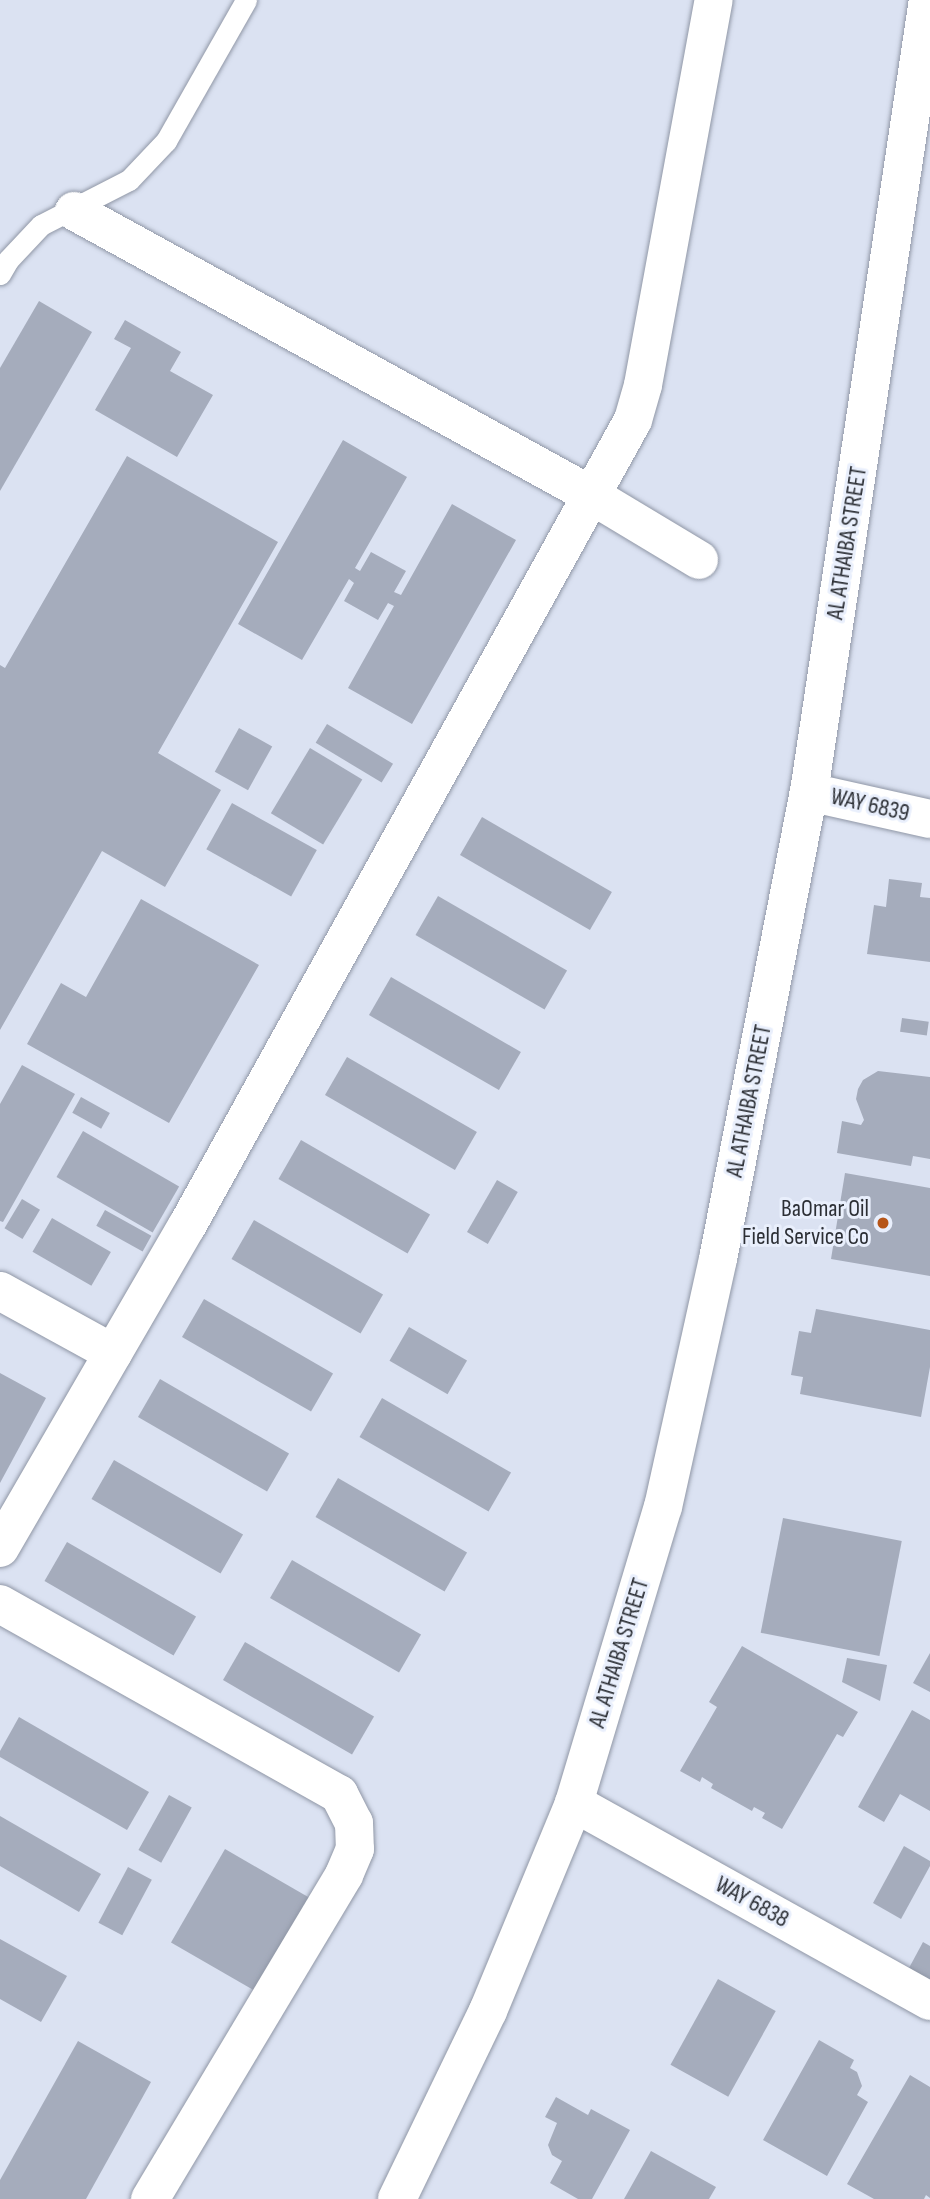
<!DOCTYPE html>
<html>
<head>
<meta charset="utf-8">
<style>
  body { margin:0 }
  #map { position:relative; width:930px; height:2199px; overflow:hidden; background:#dbe2f2; font-family:"Sofia Sans Condensed",sans-serif }
  div>[style] { position:absolute }
  .building>* { inset:0; background:#a5acbc; transform-origin:0 0 }
  .roads { filter:drop-shadow(0 0 2px #9097a6) drop-shadow(0 0 2px #9097a6) }
  .service>* { height:21px; margin:-10.5px; padding:0 10.5px; transform-origin:10.5px; border-radius:10.5px; background:#fff }
  .minor>* { height:38px; margin:-19px; padding:0 19px; transform-origin:19px; border-radius:19px; background:#fff }
  .tertiary>* { height:38px; margin:-19px; padding:0 19px; transform-origin:19px; border-radius:19px; background:#fff }
  .dots>* { width:19px; height:19px; translate:-50% -50%; box-sizing:border-box; border:4px solid #e9effc; border-radius:50% }
  span { translate:-50% -50%; white-space:nowrap; text-align:center; line-height:1.15; -webkit-text-stroke:6px #e9effc; paint-order:stroke }
  .street-label { font-size:24px; color:#2c2f35 }
  .poi-label { font-size:24px; color:#2c2f35 }
  .right { translate:-100% -50%; text-align:right }
</style>
</head>
<body>
<div id="map">
  <div class="building">
    <i style="clip-path:polygon(39px 301px,92px 332px,0 491px,0 368px)"></i>
    <i style="clip-path:polygon(125px 320px,181px 352px,170px 371px,213px 395px,177px 457px,95px 410px,131px 348px,114px 339px)"></i>
    <i style="clip-path:polygon(343px 440px,407px 477px,355px 568px,360px 571px,371px 552px,406px 571px,394px 592px,401px 595px,452px 504px,516px 540px,412px 724px,348px 688px,394px 606px,388px 603px,378px 620px,344px 601px,354px 583px,349px 579px,302px 660px,238px 624px)"></i>
    <i style="clip-path:polygon(127px 456px,278px 542px,158px 753px,221px 790px,165px 887px,102px 851px,0 1030px,0 665px,5px 668px)"></i>
    <i style="left:327px;top:724px;width:77px;height:22px;rotate:31deg"></i>
    <i style="left:239px;top:728px;width:38px;height:50px;rotate:29deg"></i>
    <i style="left:310px;top:748px;width:61px;height:76px;rotate:31deg"></i>
    <i style="left:232px;top:803px;width:97px;height:53px;rotate:29deg"></i>
    <i style="left:482px;top:817px;width:150px;height:44px;rotate:30deg"></i>
    <i style="clip-path:polygon(889px 879px,922px 883px,920px 897px,930px 898px,930px 962px,867px 954px,874px 905px,886px 907px)"></i>
    <i style="left:438px;top:896px;width:149px;height:45px;rotate:30deg"></i>
    <i style="clip-path:polygon(141px 899px,259px 965px,169px 1123px,27px 1044px,61px 983px,86px 997px)"></i>
    <i style="left:391px;top:977px;width:150px;height:44px;rotate:30deg"></i>
    <i style="left:902px;top:1018px;width:27px;height:14px;rotate:8deg"></i>
    <i style="left:347px;top:1057px;width:150px;height:44px;rotate:30deg"></i>
    <i style="clip-path:polygon(22px 1065px,75px 1094px,3px 1222px,0 1221px,0 1104px)"></i>
    <i style="clip-path:polygon(878px 1071px,930px 1077px,930px 1159px,913px 1156px,911px 1166px,837px 1153px,842px 1121px,861px 1125px,864px 1120px,856px 1099px,858px 1089px,863px 1080px)"></i>
    <i style="left:81px;top:1097px;width:33px;height:18px;rotate:29deg"></i>
    <i style="left:83px;top:1131px;width:111px;height:53px;rotate:30deg"></i>
    <i style="left:301px;top:1140px;width:149px;height:45px;rotate:30deg"></i>
    <i style="clip-path:polygon(845px 1173px,930px 1188px,930px 1276px,831px 1259px)"></i>
    <i style="left:497px;top:1180px;width:24px;height:60px;rotate:30deg"></i>
    <i style="left:22px;top:1199px;width:21px;height:34px;rotate:31deg"></i>
    <i style="left:105px;top:1210px;width:53px;height:18px;rotate:29deg"></i>
    <i style="left:52px;top:1218px;width:68px;height:39px;rotate:30deg"></i>
    <i style="left:254px;top:1220px;width:149px;height:45px;rotate:30deg"></i>
    <i style="left:204px;top:1299px;width:149px;height:44px;rotate:30deg"></i>
    <i style="clip-path:polygon(816px 1309px,930px 1330px,930px 1367px,921px 1417px,800px 1394px,803px 1377px,791px 1375px,799px 1331px,811px 1333px)"></i>
    <i style="left:409px;top:1327px;width:67px;height:39px;rotate:30deg"></i>
    <i style="clip-path:polygon(0 1373px,46px 1398px,0 1483px)"></i>
    <i style="left:160px;top:1379px;width:149px;height:44px;rotate:30deg"></i>
    <i style="left:382px;top:1398px;width:149px;height:45px;rotate:30deg"></i>
    <i style="left:114px;top:1460px;width:149px;height:45px;rotate:30deg"></i>
    <i style="left:338px;top:1478px;width:149px;height:45px;rotate:30deg"></i>
    <i style="left:783px;top:1518px;width:121px;height:117px;rotate:11deg"></i>
    <i style="left:67px;top:1542px;width:149px;height:45px;rotate:30deg"></i>
    <i style="left:292px;top:1560px;width:149px;height:44px;rotate:30deg"></i>
    <i style="left:245px;top:1642px;width:149px;height:44px;rotate:30deg"></i>
    <i style="clip-path:polygon(742px 1646px,858px 1712px,843px 1737px,837px 1734px,782px 1829px,762px 1818px,765px 1813px,754px 1807px,752px 1811px,711px 1788px,713px 1784px,702px 1777px,700px 1782px,680px 1771px,717px 1707px,709px 1702px)"></i>
    <i style="clip-path:polygon(930px 1653px,930px 1692px,913px 1683px)"></i>
    <i style="clip-path:polygon(847px 1658px,887px 1665px,880px 1701px,842px 1682px)"></i>
    <i style="clip-path:polygon(912px 1710px,930px 1720px,930px 1811px,900px 1794px,884px 1822px,858px 1807px)"></i>
    <i style="clip-path:polygon(19px 1717px,149px 1792px,127px 1830px,0 1757px,0 1751px)"></i>
    <i style="left:169px;top:1795px;width:26px;height:63px;rotate:29deg"></i>
    <i style="clip-path:polygon(0 1816px,101px 1874px,79px 1912px,0 1866px)"></i>
    <i style="clip-path:polygon(904px 1846px,930px 1861px,930px 1866px,901px 1919px,873px 1903px)"></i>
    <i style="left:225px;top:1849px;width:99px;height:108px;rotate:30deg"></i>
    <i style="left:128px;top:1867px;width:27px;height:63px;rotate:28deg"></i>
    <i style="clip-path:polygon(0 1939px,67px 1976px,41px 2022px,0 1999px)"></i>
    <i style="clip-path:polygon(923px 1942px,930px 1946px,930px 1980px,909px 1968px)"></i>
    <i style="left:718px;top:1979px;width:66px;height:98px;rotate:29deg"></i>
    <i style="clip-path:polygon(819px 2040px,854px 2060px,850px 2068px,857px 2072px,862px 2086px,857px 2095px,868px 2102px,827px 2176px,763px 2140px)"></i>
    <i style="clip-path:polygon(78px 2041px,151px 2082px,86px 2199px,0 2199px,0 2180px)"></i>
    <i style="clip-path:polygon(910px 2075px,930px 2087px,930px 2198px,926px 2195px,924px 2199px,874px 2199px,847px 2184px)"></i>
    <i style="clip-path:polygon(556px 2097px,588px 2115px,591px 2109px,630px 2130px,592px 2199px,578px 2199px,550px 2183px,562px 2161px,552px 2155px,548px 2145px,557px 2123px,545px 2117px)"></i>
    <i style="clip-path:polygon(651px 2151px,716px 2187px,709px 2199px,624px 2199px)"></i>
  </div>
  <div class="roads">
    <div class="service">
      <i style="left:0;top:274px;width:16px;rotate:-60deg"></i>
      <i style="left:8px;top:260px;width:48px;rotate:-46.7deg"></i>
      <i style="left:41px;top:225px;width:99px;rotate:-27.1deg"></i>
      <i style="left:129px;top:180px;width:54px;rotate:-46.5deg"></i>
      <i style="left:166px;top:141px;width:162px;rotate:-60.4deg"></i>
    </div>
    <div class="minor">
      <i style="left:74px;top:211px;width:590px;rotate:28.78deg"></i>
      <i style="left:591px;top:495px;width:126px;rotate:31deg"></i>
      <i style="left:809px;top:792px;width:124px;rotate:12.6deg"></i>
      <i style="left:0;top:1291px;width:129px;rotate:28.8deg"></i>
      <i style="left:0;top:1548px;width:372px;rotate:-59.9deg"></i>
      <i style="left:187px;top:1226px;width:921px;rotate:-61.04deg"></i>
      <i style="left:633px;top:420px;width:36px;rotate:-74deg"></i>
      <i style="left:643px;top:385px;width:391px;rotate:-79.6deg"></i>
      <i style="left:0;top:1604px;width:389px;rotate:29.3deg"></i>
      <i style="left:339px;top:1794px;width:33px;rotate:63deg"></i>
      <i style="left:354px;top:1823px;width:26px;rotate:88deg"></i>
      <i style="left:355px;top:1849px;width:28px;rotate:113deg"></i>
      <i style="left:344px;top:1875px;width:378px;rotate:120.9deg"></i>
      <i style="left:574px;top:1803px;width:407px;rotate:29.1deg"></i>
    </div>
    <div class="tertiary">
      <i style="left:397px;top:2199px;width:209px;rotate:-64.2deg"></i>
      <i style="left:488px;top:2011px;width:225px;rotate:-67.5deg"></i>
      <i style="left:574px;top:1803px;width:309px;rotate:-73.3deg"></i>
      <i style="left:663px;top:1507px;width:254px;rotate:-77.5deg"></i>
      <i style="left:718px;top:1259px;width:476px;rotate:-79deg"></i>
      <i style="left:809px;top:792px;width:801px;rotate:-81.46deg"></i>
    </div>
  </div>
  <div class="dots">
    <i style="left:883px;top:1223px;background:#b65518"></i>
  </div>
  <div class="street-label">
    <span style="left:847px;top:543px;rotate:-81deg">AL ATHAIBA STREET</span>
    <span style="left:870px;top:805px;rotate:13deg">WAY 6839</span>
    <span style="left:749px;top:1101px;rotate:-79deg">AL ATHAIBA STREET</span>
    <span style="left:619px;top:1653px;rotate:-73deg">AL ATHAIBA STREET</span>
    <span style="left:752px;top:1902px;rotate:29deg">WAY 6838</span>
  </div>
  <div class="poi-label">
    <span class="right" style="left:869px;top:1223px">BaOmar Oil<br>Field Service Co</span>
  </div>
</div>
</body>
</html>
